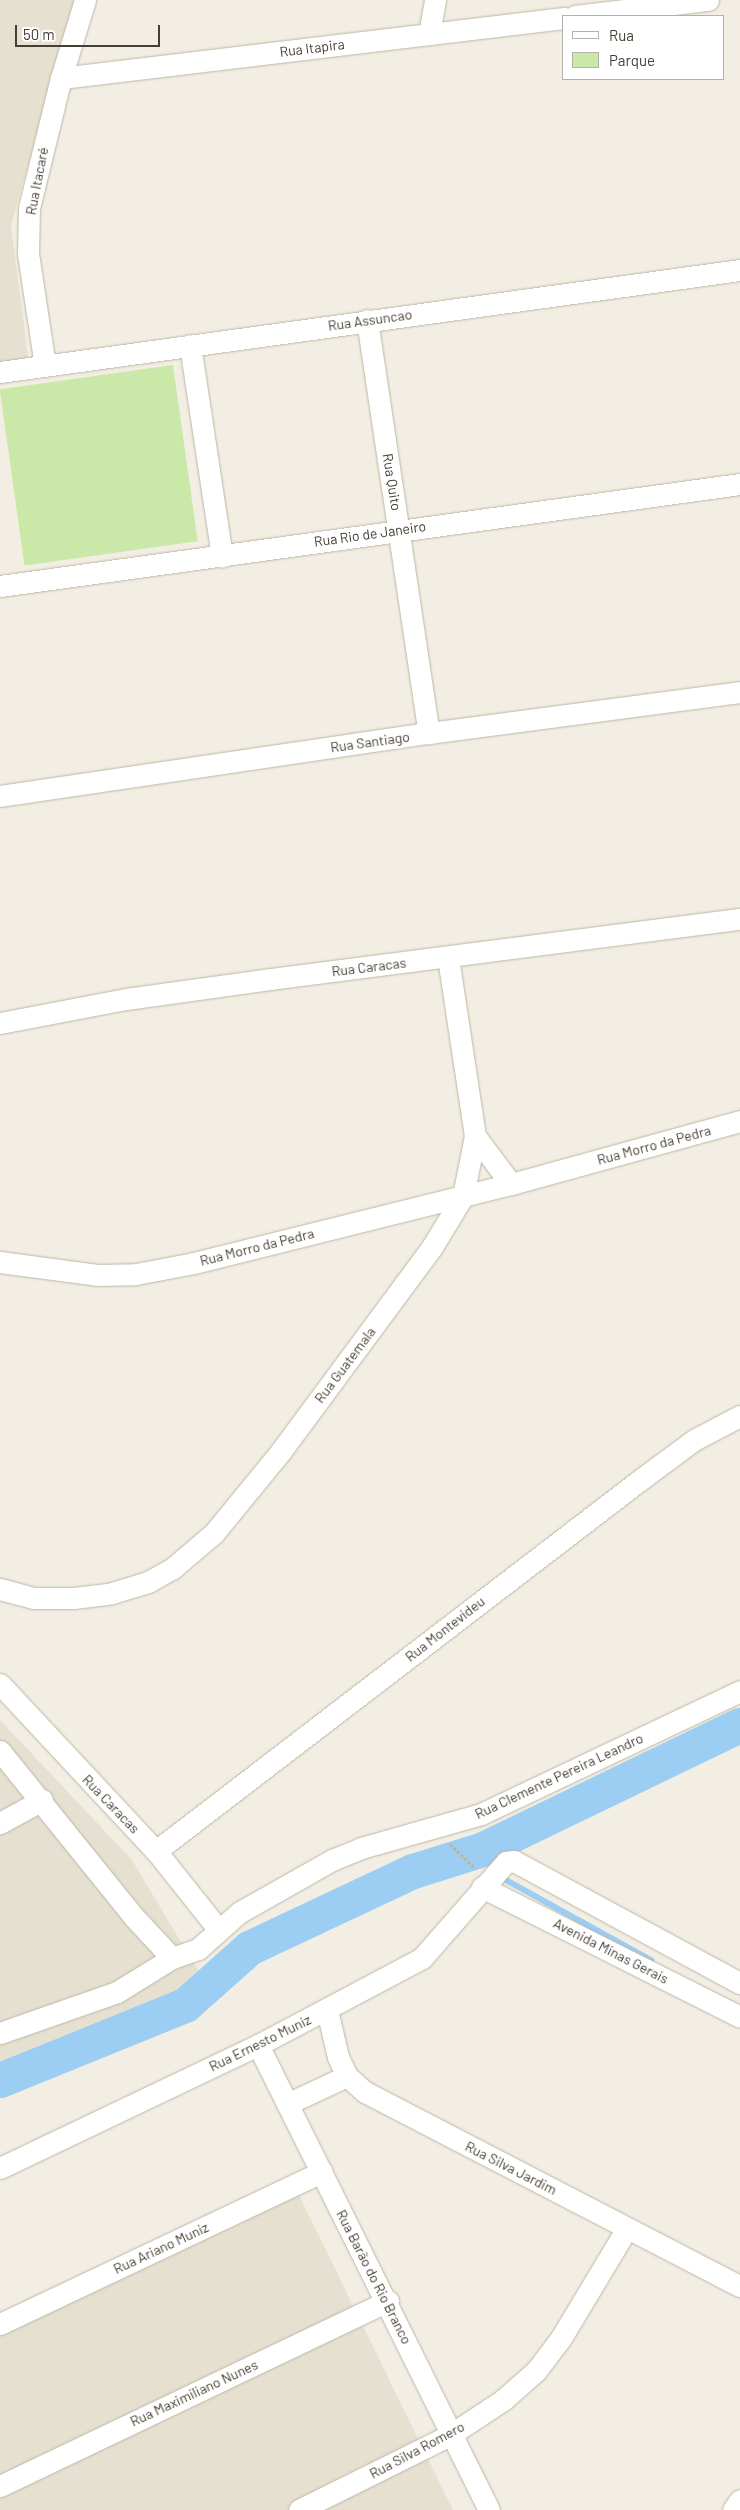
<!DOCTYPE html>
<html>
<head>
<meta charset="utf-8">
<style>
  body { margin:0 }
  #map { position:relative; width:740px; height:2510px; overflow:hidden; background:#f2eee3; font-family:Barlow,sans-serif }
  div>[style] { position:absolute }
  .residential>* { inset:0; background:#e6e0d1 }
  .green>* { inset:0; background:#cae9a9; transform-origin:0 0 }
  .stream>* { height:5.5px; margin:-2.75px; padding:0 2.75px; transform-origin:2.75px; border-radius:2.75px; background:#9ccdf2 }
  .river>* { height:35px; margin:-17.5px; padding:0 17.5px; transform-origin:17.5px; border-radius:17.5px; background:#9ccdf2 }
  .path>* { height:3px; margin-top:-1.5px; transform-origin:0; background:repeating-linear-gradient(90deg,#c0b296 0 2.5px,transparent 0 5px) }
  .roads { filter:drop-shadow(0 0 1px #beb6a5) drop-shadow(0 0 1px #beb6a5) }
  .street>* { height:21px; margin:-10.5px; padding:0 10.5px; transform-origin:10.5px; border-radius:10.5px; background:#fff }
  span { translate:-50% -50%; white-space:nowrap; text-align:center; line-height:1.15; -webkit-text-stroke:5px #fff; paint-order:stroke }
  .street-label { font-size:14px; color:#443e33 }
  .legend { position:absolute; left:562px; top:15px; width:162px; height:65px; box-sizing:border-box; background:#fff; border:1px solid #b4b2ad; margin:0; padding:6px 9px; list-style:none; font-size:15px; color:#443e33 }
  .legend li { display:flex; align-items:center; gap:10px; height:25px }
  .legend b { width:25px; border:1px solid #b4b2ad }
  .scale { position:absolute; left:15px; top:25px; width:145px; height:22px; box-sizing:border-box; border:2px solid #443e33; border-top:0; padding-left:6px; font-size:15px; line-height:18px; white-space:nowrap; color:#443e33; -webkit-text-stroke:4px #fff; paint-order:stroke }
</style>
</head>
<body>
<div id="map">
  <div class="residential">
    <i style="clip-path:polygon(0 0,74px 0,11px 226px,31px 379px,0 384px)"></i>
    <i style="clip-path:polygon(0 1720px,132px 1860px,205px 1982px,0 2080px)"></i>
    <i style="clip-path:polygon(296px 2189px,453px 2510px,0 2510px,0 2331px)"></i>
  </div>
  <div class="green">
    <i style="left:173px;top:365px;width:178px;height:175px;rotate:82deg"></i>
  </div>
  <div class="stream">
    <i style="left:483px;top:1849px;width:22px;rotate:60deg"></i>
    <i style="left:499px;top:1876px;width:174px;rotate:28.9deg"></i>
  </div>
  <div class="river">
    <i style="left:0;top:2080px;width:200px;rotate:-22.1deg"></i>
    <i style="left:185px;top:2005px;width:86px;rotate:-41.7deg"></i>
    <i style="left:249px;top:1948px;width:181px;rotate:-25.2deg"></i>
    <i style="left:413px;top:1871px;width:73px;rotate:-17.4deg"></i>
    <i style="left:483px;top:1849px;width:285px;rotate:-25.8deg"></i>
  </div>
  <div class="path">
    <i style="left:450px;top:1844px;width:35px;rotate:44deg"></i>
  </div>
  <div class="roads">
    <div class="street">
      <i style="left:575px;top:16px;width:134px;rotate:-6.9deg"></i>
      <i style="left:429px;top:34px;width:35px;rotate:-80deg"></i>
      <i style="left:61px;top:78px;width:507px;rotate:-6.8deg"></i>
      <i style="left:367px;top:320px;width:418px;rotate:81.5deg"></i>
      <i style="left:190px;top:345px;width:214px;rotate:81.4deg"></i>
      <i style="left:45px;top:366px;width:113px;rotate:-98.6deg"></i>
      <i style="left:28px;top:254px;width:46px;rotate:-88.8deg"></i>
      <i style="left:29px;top:208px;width:134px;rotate:-76.2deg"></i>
      <i style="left:61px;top:78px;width:82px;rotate:-72.9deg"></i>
      <i style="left:0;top:372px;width:747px;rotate:-7.85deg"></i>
      <i style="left:0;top:586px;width:747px;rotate:-7.85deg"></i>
      <i style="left:0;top:796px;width:434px;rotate:-8.4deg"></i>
      <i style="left:429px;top:733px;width:314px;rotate:-7.5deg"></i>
      <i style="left:0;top:1023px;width:128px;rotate:-10.8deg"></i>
      <i style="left:126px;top:999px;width:145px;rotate:-7.9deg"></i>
      <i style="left:270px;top:979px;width:474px;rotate:-7.3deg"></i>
      <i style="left:475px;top:1136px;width:60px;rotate:53.1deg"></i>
      <i style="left:0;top:1262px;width:98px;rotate:7.6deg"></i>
      <i style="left:97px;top:1275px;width:39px;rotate:-1deg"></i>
      <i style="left:136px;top:1274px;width:59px;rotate:-10.7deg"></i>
      <i style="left:194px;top:1263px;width:327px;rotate:-14deg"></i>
      <i style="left:511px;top:1184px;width:238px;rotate:-15.4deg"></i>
      <i style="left:0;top:1589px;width:35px;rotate:15deg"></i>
      <i style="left:34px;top:1598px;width:40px"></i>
      <i style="left:74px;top:1598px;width:38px;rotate:-7deg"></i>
      <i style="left:112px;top:1593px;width:38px;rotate:-17deg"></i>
      <i style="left:148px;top:1582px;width:29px;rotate:-29deg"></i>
      <i style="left:173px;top:1568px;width:54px;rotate:-40.5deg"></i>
      <i style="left:214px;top:1533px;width:106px;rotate:-50.7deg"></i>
      <i style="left:281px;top:1451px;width:254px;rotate:-53.5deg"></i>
      <i style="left:432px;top:1247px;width:60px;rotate:-58.7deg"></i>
      <i style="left:463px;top:1196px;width:61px;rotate:-78.7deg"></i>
      <i style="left:475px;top:1136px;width:180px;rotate:-98.6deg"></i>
      <i style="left:0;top:1684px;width:229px;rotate:47deg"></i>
      <i style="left:156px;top:1851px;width:100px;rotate:51.5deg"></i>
      <i style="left:0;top:1751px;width:212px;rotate:51.1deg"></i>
      <i style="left:133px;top:1916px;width:57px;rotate:47.1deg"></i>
      <i style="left:0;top:1823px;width:48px;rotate:-28.7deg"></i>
      <i style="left:156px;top:1851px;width:610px;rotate:-37.47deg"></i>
      <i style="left:640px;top:1480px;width:67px;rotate:-36.5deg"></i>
      <i style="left:694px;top:1440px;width:52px;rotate:-27.6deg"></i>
      <i style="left:482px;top:1887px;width:289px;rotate:26.7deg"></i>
      <i style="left:327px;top:2010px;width:48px;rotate:76.8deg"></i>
      <i style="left:338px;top:2057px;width:21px;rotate:65deg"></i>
      <i style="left:347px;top:2076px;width:24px;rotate:42deg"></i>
      <i style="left:365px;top:2092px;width:422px;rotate:27.4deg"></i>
      <i style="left:0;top:2033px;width:124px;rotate:-19.3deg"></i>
      <i style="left:117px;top:1992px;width:65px;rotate:-31.7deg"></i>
      <i style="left:172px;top:1958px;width:28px;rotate:-19deg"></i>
      <i style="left:198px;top:1949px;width:56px;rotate:-41.4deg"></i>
      <i style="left:240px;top:1912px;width:106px;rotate:-29.5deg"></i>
      <i style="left:332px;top:1860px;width:31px;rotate:-22deg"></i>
      <i style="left:361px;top:1848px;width:125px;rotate:-15.8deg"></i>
      <i style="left:481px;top:1814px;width:287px;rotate:-25.4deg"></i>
      <i style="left:258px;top:2045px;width:519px;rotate:63.58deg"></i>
      <i style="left:287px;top:2104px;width:66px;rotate:-25deg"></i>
      <i style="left:0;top:2168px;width:286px;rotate:-25.5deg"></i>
      <i style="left:258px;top:2045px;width:186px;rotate:-27.9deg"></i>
      <i style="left:422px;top:1958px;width:128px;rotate:-48.8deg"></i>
      <i style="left:506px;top:1862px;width:8px;rotate:-7deg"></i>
      <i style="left:514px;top:1861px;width:257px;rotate:28.4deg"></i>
      <i style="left:0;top:2324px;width:356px;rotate:-25.3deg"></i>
      <i style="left:0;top:2486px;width:430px;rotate:-25.5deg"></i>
      <i style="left:299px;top:2510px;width:169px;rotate:-26.4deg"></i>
      <i style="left:450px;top:2435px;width:64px;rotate:-33.4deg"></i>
      <i style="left:503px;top:2400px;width:44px;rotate:-41.3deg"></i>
      <i style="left:536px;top:2371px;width:41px;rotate:-52.9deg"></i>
      <i style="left:561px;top:2338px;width:128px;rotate:-59deg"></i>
      <i style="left:733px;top:2510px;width:12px;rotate:-55deg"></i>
    </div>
  </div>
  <div class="street-label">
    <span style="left:312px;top:48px;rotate:-7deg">Rua Itapira</span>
    <span style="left:37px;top:181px;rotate:-79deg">Rua Itacaré</span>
    <span style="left:370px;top:320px;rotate:-8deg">Rua Assuncao</span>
    <span style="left:392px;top:482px;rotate:81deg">Rua Quito</span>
    <span style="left:370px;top:534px;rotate:-8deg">Rua Rio de Janeiro</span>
    <span style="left:370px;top:742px;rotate:-8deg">Rua Santiago</span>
    <span style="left:369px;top:967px;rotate:-7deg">Rua Caracas</span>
    <span style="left:654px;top:1145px;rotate:-15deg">Rua Morro da Pedra</span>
    <span style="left:257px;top:1247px;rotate:-14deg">Rua Morro da Pedra</span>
    <span style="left:345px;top:1365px;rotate:-53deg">Rua Guatemala</span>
    <span style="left:445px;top:1629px;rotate:-38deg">Rua Montevideu</span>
    <span style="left:559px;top:1776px;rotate:-25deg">Rua Clemente Pereira Leandro</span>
    <span style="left:111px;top:1804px;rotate:46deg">Rua Caracas</span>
    <span style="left:611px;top:1951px;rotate:27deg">Avenida Minas Gerais</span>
    <span style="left:260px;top:2043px;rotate:-26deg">Rua Ernesto Muniz</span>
    <span style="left:511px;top:2168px;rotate:27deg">Rua Silva Jardim</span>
    <span style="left:161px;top:2248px;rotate:-25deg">Rua Ariano Muniz</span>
    <span style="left:374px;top:2277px;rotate:63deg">Rua Barão do Rio Branco</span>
    <span style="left:194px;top:2393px;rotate:-25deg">Rua Maximiliano Nunes</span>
    <span style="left:417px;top:2450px;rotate:-28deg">Rua Silva Romero</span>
  </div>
  <ul class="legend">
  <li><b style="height:6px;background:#fff"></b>Rua</li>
  <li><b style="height:14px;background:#cae9a9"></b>Parque</li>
  </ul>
  <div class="scale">50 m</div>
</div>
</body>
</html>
